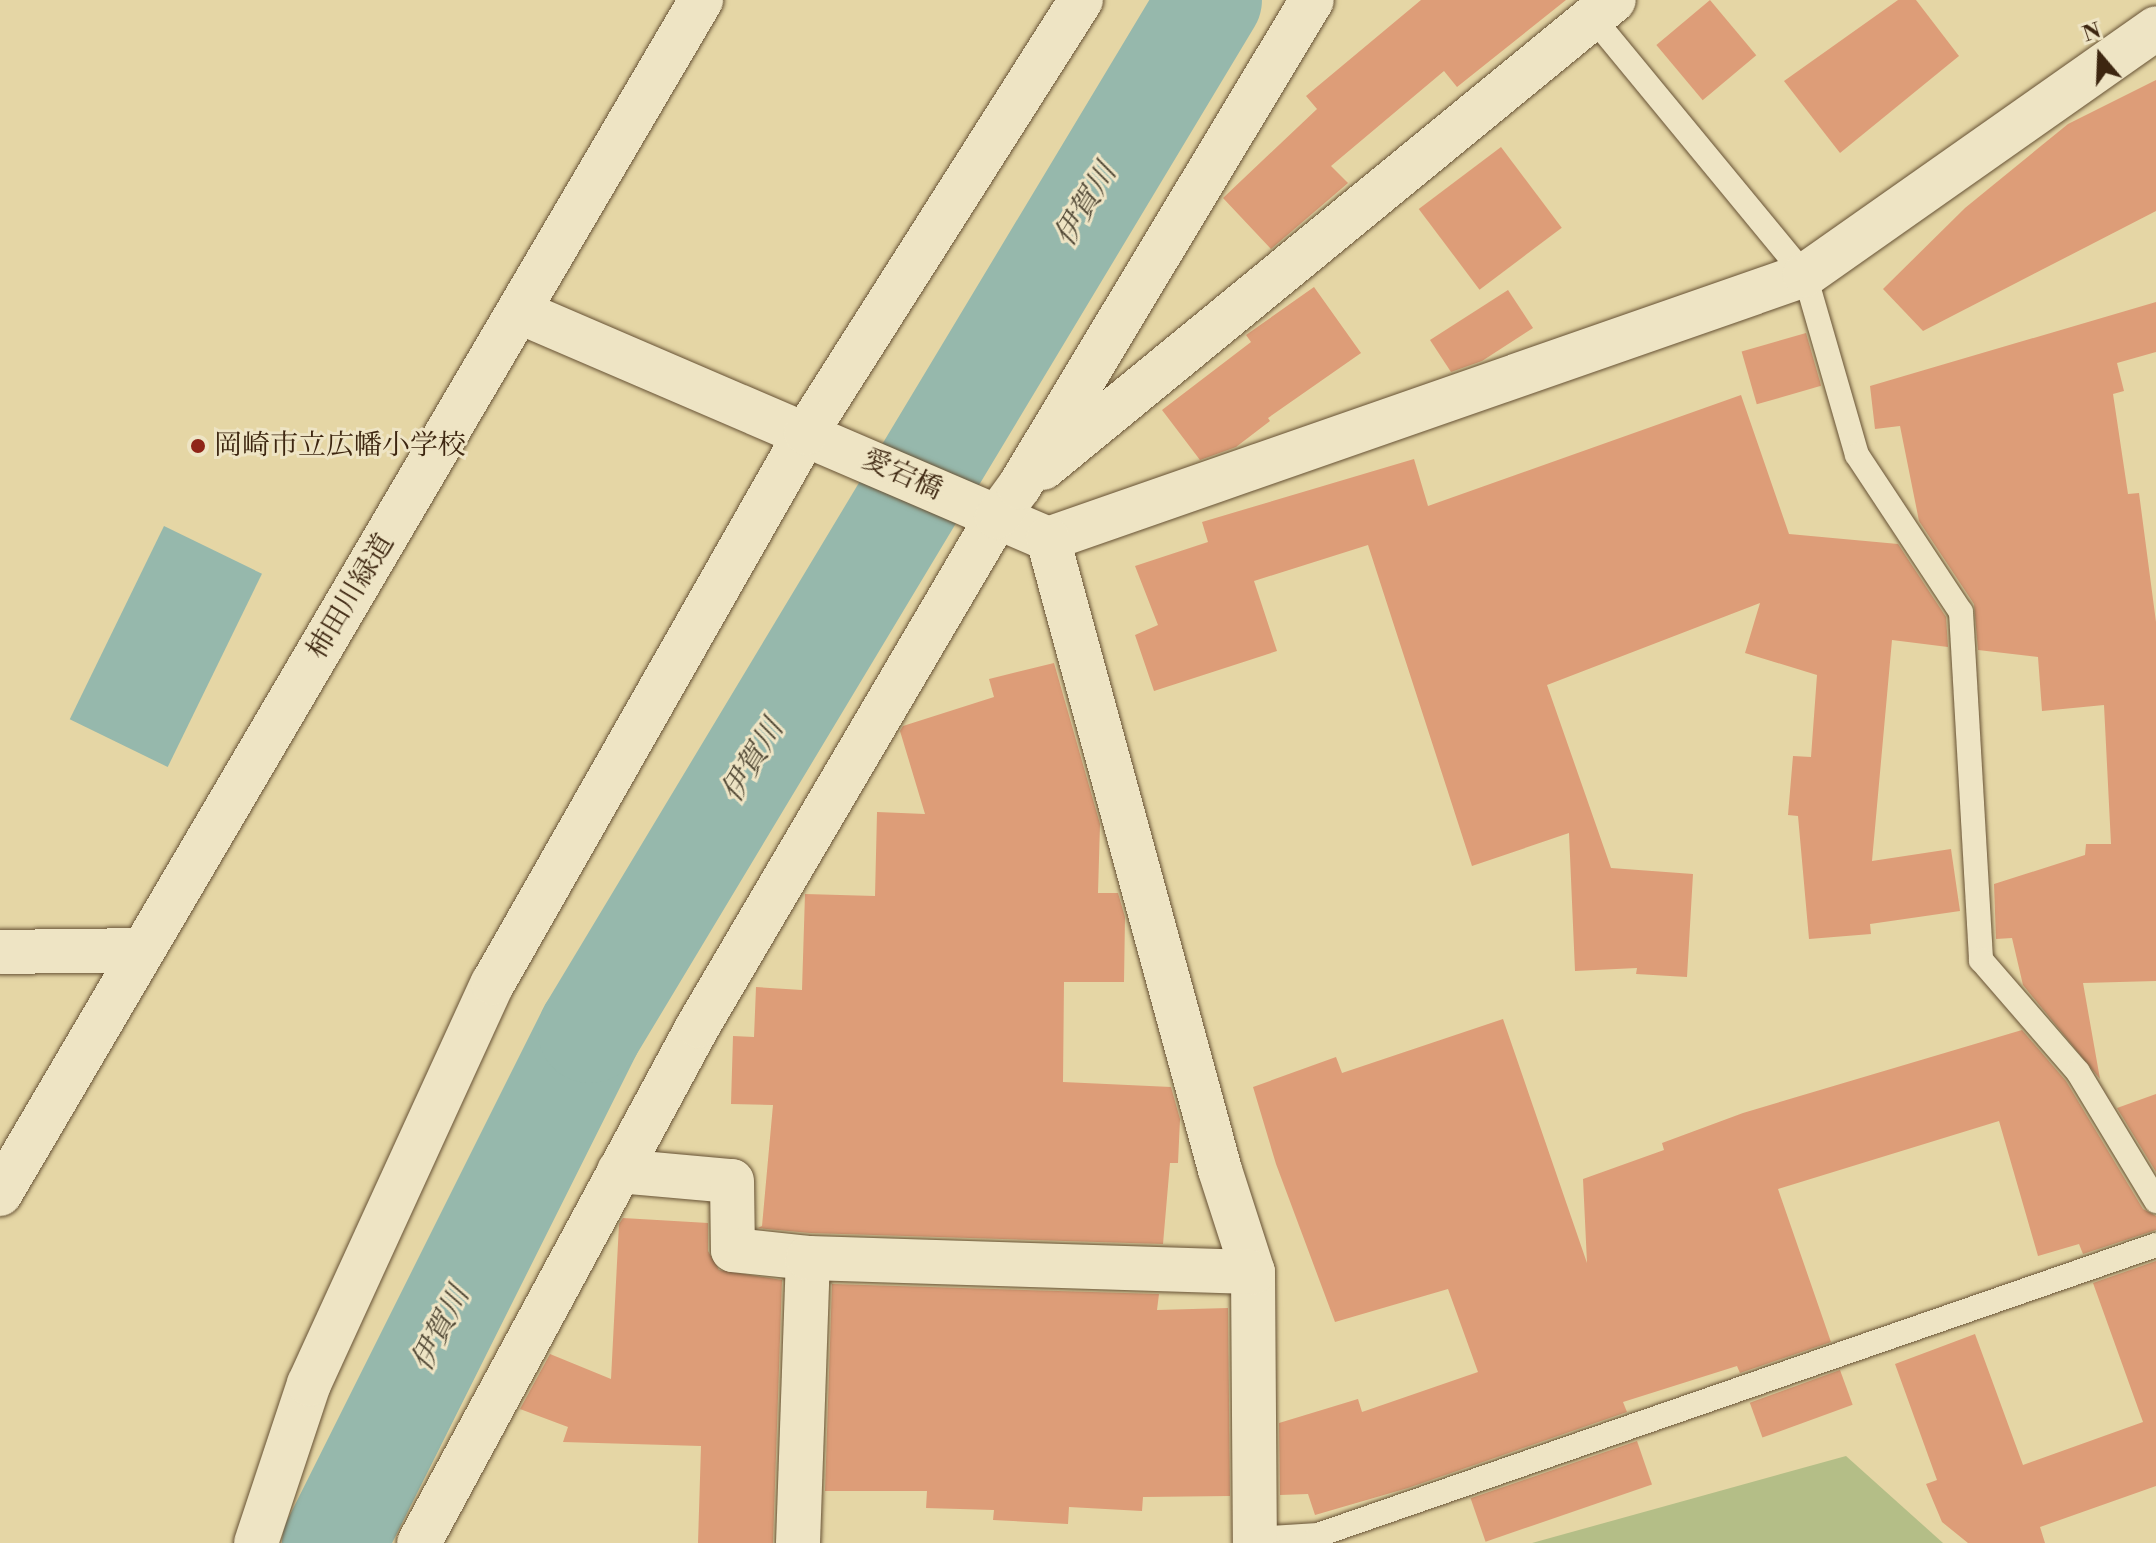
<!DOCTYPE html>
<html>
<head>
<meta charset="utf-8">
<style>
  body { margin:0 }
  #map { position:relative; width:2156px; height:1543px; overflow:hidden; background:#e5d6a5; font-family:"Libre Bodoni","Noto Serif JP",serif }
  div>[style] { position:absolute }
  .green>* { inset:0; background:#b4be87 }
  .water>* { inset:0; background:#96b8ac; transform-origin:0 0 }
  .river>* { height:104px; margin:-52px; padding:0 52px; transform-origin:52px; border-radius:52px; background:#96b8ac }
  .building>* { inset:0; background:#dd9d78; transform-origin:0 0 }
  .roads { filter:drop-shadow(0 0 2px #675235) drop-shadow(0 0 2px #675235) }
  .service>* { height:24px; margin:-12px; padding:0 12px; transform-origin:12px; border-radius:12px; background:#eee4c4 }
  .minor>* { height:44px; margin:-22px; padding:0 22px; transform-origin:22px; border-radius:22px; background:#eee4c4 }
  .dots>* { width:22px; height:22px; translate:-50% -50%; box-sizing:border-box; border:4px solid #eee4c4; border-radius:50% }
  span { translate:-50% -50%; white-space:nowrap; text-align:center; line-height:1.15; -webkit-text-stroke:6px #eee4c4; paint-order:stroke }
  .poi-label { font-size:28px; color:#3d2610 }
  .left { translate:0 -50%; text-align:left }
  .street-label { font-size:28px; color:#3d2610 }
  .water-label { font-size:30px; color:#534a37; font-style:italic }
  .north { position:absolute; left:2060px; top:16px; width:80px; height:80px; -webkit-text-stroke:6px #eee4c4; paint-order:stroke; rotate:341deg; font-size:22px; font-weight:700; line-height:32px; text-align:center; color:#3d2610 }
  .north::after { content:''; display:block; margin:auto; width:28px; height:36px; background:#3d2610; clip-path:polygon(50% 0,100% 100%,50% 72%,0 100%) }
</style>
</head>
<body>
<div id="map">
  <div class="green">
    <i style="clip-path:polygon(1846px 1456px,1943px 1543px,1532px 1543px)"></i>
  </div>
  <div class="water">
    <i style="left:164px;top:526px;width:109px;height:215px;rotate:26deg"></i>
  </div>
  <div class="river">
    <i style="left:334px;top:1543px;width:572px;rotate:-63.43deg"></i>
    <i style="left:590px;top:1031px;width:1203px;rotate:-58.98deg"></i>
  </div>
  <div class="building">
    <i style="clip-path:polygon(1421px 0,1566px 0,1457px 87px,1444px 71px,1331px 166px,1348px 183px,1271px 249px,1223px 198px,1317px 109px,1306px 96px)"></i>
    <i style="left:1710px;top:0;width:72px;height:70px;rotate:50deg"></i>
    <i style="clip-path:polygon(1898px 0,1916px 0,1959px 56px,1840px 153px,1784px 81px)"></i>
    <i style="clip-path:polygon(2156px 80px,2156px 211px,1923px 331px,1883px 289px,1965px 208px,2068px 124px)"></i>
    <i style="left:1501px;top:147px;width:101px;height:103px;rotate:53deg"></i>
    <i style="clip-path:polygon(1314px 287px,1361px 353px,1268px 418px,1270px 421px,1236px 447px,1200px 460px,1162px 410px,1251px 342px,1246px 335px)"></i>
    <i style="clip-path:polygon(1508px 290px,1533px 328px,1482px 361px,1451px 372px,1430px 340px)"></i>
    <i style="clip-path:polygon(2156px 302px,2156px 352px,2117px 363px,2124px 391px,2113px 394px,2128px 494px,2139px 493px,2156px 622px,2156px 981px,2083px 983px,2100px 1079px,2023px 985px,2012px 938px,1996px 939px,1994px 884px,2085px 855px,2086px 844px,2111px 844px,2104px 705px,2042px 711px,2038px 657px,1978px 650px,1974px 604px,1919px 521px,1900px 426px,1875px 429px,1870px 386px)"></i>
    <i style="left:1806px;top:333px;width:55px;height:67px;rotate:74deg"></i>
    <i style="clip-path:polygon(1741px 395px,1789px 534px,1898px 544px,1946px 617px,1948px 647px,1892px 640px,1872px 861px,1951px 849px,1960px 911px,1870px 924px,1871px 934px,1809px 939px,1798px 816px,1788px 815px,1793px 756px,1811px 757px,1817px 675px,1745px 653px,1760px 603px,1547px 685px,1611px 868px,1693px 874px,1687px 977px,1636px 974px,1637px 968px,1575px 971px,1569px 833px,1472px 866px,1368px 545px,1254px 581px,1277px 651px,1154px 691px,1135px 635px,1158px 625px,1135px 566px,1208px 542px,1202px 522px,1414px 459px,1428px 506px)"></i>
    <i style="clip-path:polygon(1054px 663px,1100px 824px,1098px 893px,1118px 893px,1125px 917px,1124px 982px,1064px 982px,1063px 1082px,1171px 1087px,1180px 1119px,1178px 1163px,1170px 1163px,1163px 1244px,810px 1233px,758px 1228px,762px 1226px,773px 1105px,731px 1104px,733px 1036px,754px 1037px,756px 987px,802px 990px,805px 894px,875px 896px,877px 812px,925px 814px,900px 731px,903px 726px,994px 697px,989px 679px)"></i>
    <i style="clip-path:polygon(1503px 1019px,1587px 1263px,1583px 1179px,1664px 1150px,1662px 1143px,1743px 1113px,2022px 1030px,2066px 1081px,2143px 1209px,2156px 1216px,2156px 1230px,2083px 1254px,2079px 1244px,2038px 1256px,1999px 1121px,1778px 1189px,1831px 1342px,1740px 1373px,1737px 1366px,1623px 1402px,1627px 1412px,1408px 1488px,1315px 1515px,1308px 1494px,1280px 1495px,1279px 1423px,1358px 1399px,1362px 1412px,1478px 1372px,1448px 1289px,1335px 1322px,1276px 1164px,1253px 1087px,1336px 1057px,1342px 1073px)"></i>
    <i style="clip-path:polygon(2156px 1094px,2156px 1172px,2117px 1108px)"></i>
    <i style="clip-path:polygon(623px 1218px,708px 1223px,708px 1251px,719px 1270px,782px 1280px,773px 1543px,698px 1543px,701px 1446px,563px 1442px,568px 1427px,520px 1409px,550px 1354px,611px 1379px,619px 1224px)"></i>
    <i style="clip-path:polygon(2156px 1261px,2156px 1486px,2040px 1527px,2045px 1543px,1968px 1543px,1942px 1522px,1926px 1484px,1937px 1480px,1895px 1364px,1975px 1334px,2023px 1465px,2143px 1422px,2093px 1283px)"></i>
    <i style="clip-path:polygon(832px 1284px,1159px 1294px,1157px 1310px,1228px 1308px,1230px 1496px,1143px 1497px,1142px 1511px,1069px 1507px,1068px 1524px,993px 1520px,994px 1510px,926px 1508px,927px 1491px,825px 1491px)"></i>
    <i style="left:1840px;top:1370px;width:37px;height:96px;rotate:70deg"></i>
    <i style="left:1637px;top:1441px;width:46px;height:176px;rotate:71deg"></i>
  </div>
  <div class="roads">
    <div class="service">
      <i style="left:1593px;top:18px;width:333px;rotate:50.5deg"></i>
      <i style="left:1805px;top:275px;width:187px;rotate:73.9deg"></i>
      <i style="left:1857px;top:455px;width:188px;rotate:56.5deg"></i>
      <i style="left:1961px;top:612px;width:349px;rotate:86.7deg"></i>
      <i style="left:1981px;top:960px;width:148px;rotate:49.1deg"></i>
      <i style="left:2078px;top:1072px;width:151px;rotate:58.8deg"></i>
      <i style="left:1255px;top:1539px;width:63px;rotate:-3.6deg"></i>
      <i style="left:1318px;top:1535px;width:887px;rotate:-19.09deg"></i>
    </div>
    <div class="minor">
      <i style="left:520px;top:312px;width:575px;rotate:23.26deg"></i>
      <i style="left:1048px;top:539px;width:802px;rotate:-19.23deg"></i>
      <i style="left:1805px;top:275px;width:429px;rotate:-35.1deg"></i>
      <i style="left:1043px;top:468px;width:738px;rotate:-39.34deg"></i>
      <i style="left:1048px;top:539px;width:654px;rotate:74.75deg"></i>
      <i style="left:1220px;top:1170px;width:107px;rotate:72.1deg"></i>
      <i style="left:1253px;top:1272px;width:271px;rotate:89.6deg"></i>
      <i style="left:0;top:952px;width:142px;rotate:-0.8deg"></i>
      <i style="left:619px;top:1171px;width:113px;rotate:5.1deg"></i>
      <i style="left:732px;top:1181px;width:69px;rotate:89.2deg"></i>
      <i style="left:733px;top:1250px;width:75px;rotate:6.1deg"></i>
      <i style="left:0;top:1194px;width:1385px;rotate:-59.58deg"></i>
      <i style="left:256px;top:1543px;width:168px;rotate:-71.6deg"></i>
      <i style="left:309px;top:1384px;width:441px;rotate:-65.4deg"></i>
      <i style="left:493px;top:983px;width:633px;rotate:-60.36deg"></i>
      <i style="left:806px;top:433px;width:513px;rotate:-57.58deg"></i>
      <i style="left:419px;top:1543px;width:587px;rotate:-61.65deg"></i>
      <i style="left:698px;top:1026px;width:590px;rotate:-59.57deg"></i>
      <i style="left:997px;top:517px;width:37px;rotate:-54deg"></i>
      <i style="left:1019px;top:487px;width:568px;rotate:-58.97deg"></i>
      <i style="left:798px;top:1543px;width:285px;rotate:-88deg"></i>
      <i style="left:808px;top:1258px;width:445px;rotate:1.8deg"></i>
    </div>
  </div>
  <div class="dots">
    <i style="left:198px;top:446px;background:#8f2418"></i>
  </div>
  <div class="poi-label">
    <span class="left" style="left:214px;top:446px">岡崎市立広幡小学校</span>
  </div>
  <div class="street-label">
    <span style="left:902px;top:475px;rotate:24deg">愛宕橋</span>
    <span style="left:351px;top:597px;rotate:-59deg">柿田川緑道</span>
  </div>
  <div class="water-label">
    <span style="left:1086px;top:205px;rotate:-59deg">伊賀川</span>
    <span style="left:753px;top:761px;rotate:-59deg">伊賀川</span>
    <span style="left:441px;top:1329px;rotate:-63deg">伊賀川</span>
  </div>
  <div class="north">N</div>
</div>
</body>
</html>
